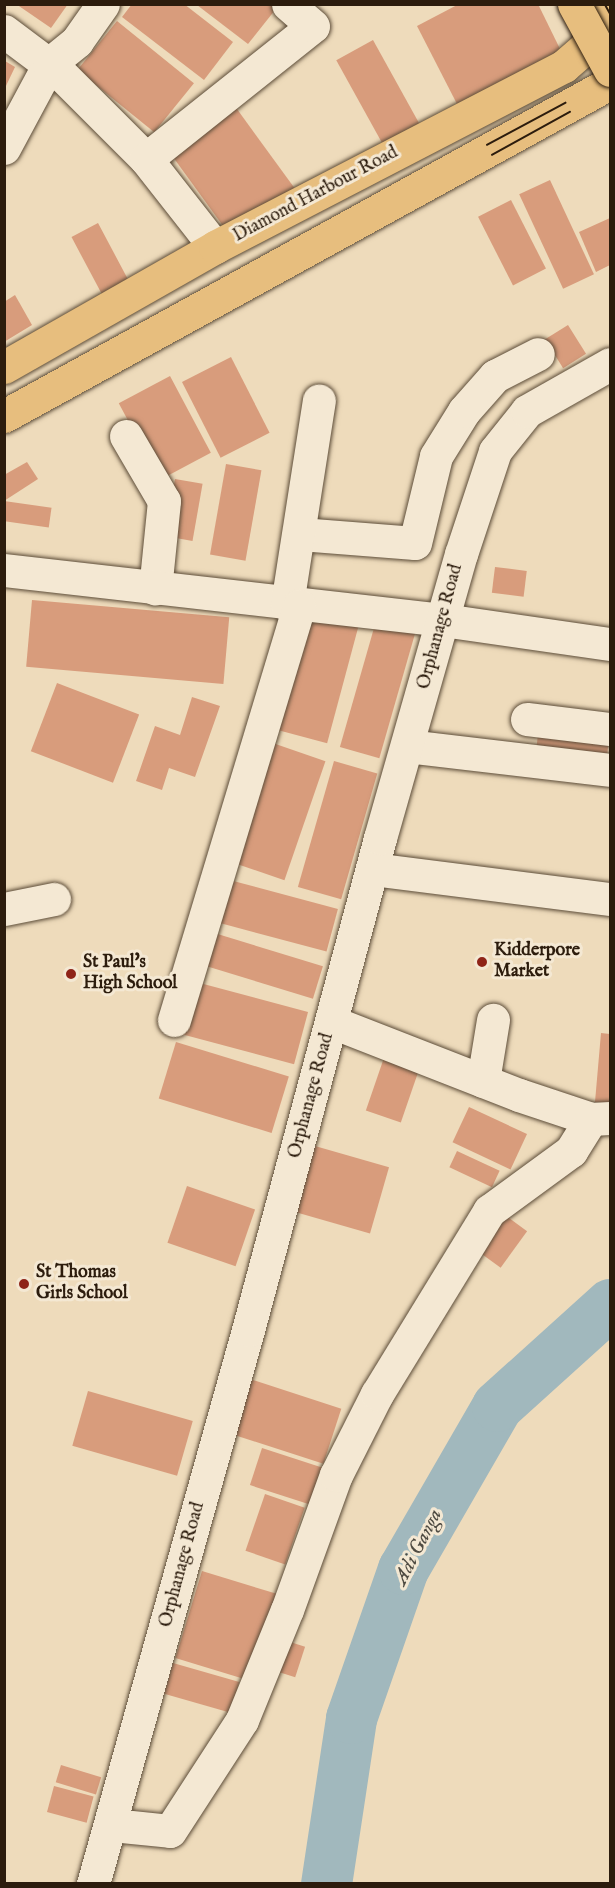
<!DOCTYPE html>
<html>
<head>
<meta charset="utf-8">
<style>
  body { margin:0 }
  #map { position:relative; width:615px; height:1888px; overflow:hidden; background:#eedbbb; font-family:"IM FELL English",serif }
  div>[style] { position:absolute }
  .river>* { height:51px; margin:-25.5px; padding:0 25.5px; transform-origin:25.5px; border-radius:25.5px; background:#a1b8bd }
  .building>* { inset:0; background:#d89c7c; transform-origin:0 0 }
  .roads { filter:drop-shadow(0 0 2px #5c4c38) drop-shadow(0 0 2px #5c4c38) }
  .minor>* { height:33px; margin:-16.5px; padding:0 16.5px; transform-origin:16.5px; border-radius:16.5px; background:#f4e8d3 }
  .major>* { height:33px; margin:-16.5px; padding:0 16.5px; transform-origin:16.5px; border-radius:16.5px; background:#e7be7e }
  .tram>* { height:1.5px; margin:-0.75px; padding:0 0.75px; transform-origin:0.75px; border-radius:0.75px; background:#2c1c0d }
  .bridges { filter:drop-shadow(0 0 2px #2c1c0d) drop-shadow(0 0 2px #2c1c0d) }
  .major-bridge>* { height:33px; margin:-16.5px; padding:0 16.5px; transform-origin:16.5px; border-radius:16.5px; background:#e7be7e }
  .dots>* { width:16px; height:16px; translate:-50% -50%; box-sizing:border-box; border:3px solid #f4e8d3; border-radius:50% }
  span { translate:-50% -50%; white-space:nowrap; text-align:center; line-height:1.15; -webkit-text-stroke:6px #f4e8d3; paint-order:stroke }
  .street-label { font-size:18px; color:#2c1c0d }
  .poi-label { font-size:18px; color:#2c1c0d; font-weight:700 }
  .left { translate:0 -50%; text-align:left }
  .water-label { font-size:20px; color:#4f4b42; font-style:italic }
  .frame { position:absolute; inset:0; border:6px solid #2c1c0d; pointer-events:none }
</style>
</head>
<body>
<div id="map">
  <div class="river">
    <i style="left:326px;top:1884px;width:168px;rotate:-81.4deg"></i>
    <i style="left:351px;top:1718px;width:158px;rotate:-70.8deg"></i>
    <i style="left:403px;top:1569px;width:188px;rotate:-60deg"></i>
    <i style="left:497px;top:1406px;width:152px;rotate:-42.1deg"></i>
  </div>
  <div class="building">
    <i style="clip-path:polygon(16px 4px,68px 4px,51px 28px)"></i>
    <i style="clip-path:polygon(132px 4px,184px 4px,233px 42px,204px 80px,122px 17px)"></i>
    <i style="clip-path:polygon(459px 4px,538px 4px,561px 51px,457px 104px,417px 26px)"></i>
    <i style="clip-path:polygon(197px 5px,279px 5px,248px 44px)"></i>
    <i style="left:117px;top:21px;width:99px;height:63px;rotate:39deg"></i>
    <i style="left:373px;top:40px;width:100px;height:42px;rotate:61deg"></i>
    <i style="clip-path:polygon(5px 61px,15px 67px,5px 88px)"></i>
    <i style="left:229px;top:98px;width:112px;height:80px;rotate:54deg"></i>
    <i style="left:550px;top:180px;width:104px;height:34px;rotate:65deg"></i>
    <i style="left:511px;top:200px;width:77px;height:37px;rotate:63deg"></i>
    <i style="clip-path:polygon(610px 218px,610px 265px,596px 272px,579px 232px)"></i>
    <i style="left:98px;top:223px;width:64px;height:30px;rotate:62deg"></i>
    <i style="clip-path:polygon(15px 295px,32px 325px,4px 342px,4px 302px)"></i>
    <i style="left:568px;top:325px;width:34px;height:27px;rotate:58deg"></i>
    <i style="left:231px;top:357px;width:85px;height:55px;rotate:63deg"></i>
    <i style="left:170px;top:376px;width:87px;height:58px;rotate:62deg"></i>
    <i style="clip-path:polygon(27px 462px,38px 479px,4px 501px,4px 475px)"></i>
    <i style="left:226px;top:464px;width:36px;height:92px;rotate:10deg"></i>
    <i style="left:175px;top:479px;width:28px;height:58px;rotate:10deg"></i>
    <i style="left:4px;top:501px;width:48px;height:20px;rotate:8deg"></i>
    <i style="left:495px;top:567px;width:32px;height:26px;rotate:7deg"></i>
    <i style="left:32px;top:600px;width:198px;height:67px;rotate:5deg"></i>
    <i style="left:301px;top:609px;width:60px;height:123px;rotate:15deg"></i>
    <i style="left:376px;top:621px;width:41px;height:131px;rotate:16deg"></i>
    <i style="left:57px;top:683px;width:88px;height:73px;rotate:21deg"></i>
    <i style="clip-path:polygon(192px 697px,220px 706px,195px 777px,169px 768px,162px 790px,136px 781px,155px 726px,180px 735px)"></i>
    <i style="left:539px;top:724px;width:71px;height:22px;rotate:6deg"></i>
    <i style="left:264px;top:740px;width:65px;height:126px;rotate:19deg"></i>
    <i style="left:334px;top:761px;width:45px;height:131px;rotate:16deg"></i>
    <i style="left:222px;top:878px;width:120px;height:44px;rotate:15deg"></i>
    <i style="left:211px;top:932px;width:117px;height:34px;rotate:17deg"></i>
    <i style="left:196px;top:982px;width:116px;height:54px;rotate:15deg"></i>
    <i style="clip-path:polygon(601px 1033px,610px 1034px,610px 1104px,595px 1102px)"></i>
    <i style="left:176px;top:1042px;width:118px;height:59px;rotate:17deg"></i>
    <i style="left:387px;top:1049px;width:37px;height:65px;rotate:19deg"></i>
    <i style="left:469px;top:1107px;width:64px;height:39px;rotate:25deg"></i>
    <i style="left:315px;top:1146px;width:77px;height:69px;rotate:16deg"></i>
    <i style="left:457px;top:1151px;width:47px;height:18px;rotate:25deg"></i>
    <i style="left:187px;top:1186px;width:72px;height:60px;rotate:19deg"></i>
    <i style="left:502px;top:1213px;width:31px;height:45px;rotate:36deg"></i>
    <i style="left:250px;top:1379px;width:96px;height:58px;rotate:18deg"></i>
    <i style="left:88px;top:1391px;width:109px;height:57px;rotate:16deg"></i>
    <i style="left:262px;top:1448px;width:63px;height:39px;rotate:18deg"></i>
    <i style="left:265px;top:1494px;width:42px;height:60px;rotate:19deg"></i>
    <i style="left:202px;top:1571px;width:78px;height:91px;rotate:17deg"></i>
    <i style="left:287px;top:1641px;width:19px;height:32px;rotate:18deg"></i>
    <i style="left:173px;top:1663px;width:69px;height:32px;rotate:16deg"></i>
    <i style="left:61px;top:1765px;width:42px;height:18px;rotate:17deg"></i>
    <i style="left:54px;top:1786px;width:41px;height:27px;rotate:15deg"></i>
  </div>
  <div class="roads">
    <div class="minor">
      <i style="left:4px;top:31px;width:70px;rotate:36.9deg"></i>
      <i style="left:60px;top:73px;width:122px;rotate:45deg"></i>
      <i style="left:146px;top:159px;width:112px;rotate:51.9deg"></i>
      <i style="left:4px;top:148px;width:95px;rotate:-61.8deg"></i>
      <i style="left:49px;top:64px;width:36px;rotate:-39deg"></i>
      <i style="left:77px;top:41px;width:45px;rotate:-54.9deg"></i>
      <i style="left:146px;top:159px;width:213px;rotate:-38.5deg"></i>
      <i style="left:313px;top:26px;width:33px;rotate:-139deg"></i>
      <i style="left:126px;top:436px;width:75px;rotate:59.7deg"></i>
      <i style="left:164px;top:501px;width:88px;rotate:95.8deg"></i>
      <i style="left:300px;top:534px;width:115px;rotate:4.5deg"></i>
      <i style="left:415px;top:543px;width:89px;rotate:-76.4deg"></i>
      <i style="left:436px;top:456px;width:53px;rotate:-58.1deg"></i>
      <i style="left:464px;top:411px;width:47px;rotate:-48.5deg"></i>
      <i style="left:495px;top:376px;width:48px;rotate:-27.1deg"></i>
      <i style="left:4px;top:570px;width:442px;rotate:6.5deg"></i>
      <i style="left:443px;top:620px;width:169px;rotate:8.2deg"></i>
      <i style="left:287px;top:604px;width:206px;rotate:-81.1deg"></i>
      <i style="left:527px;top:719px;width:84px;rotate:6.9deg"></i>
      <i style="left:407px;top:746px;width:204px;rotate:6.7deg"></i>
      <i style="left:372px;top:869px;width:240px;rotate:7.2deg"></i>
      <i style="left:4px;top:909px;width:51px;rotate:-11.3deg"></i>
      <i style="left:174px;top:1020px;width:433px;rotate:-73.2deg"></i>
      <i style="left:332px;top:1022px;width:201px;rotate:21.3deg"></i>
      <i style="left:519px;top:1095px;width:76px;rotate:18.4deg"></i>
      <i style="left:591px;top:1119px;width:19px;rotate:-3deg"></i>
      <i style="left:483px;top:1081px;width:62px;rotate:-80.7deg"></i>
      <i style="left:112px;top:1825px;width:58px;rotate:5.9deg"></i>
      <i style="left:170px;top:1831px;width:132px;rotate:-57deg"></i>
      <i style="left:242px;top:1720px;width:119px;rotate:-67.8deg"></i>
      <i style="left:287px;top:1610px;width:144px;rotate:-70.1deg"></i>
      <i style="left:336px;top:1475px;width:91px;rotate:-63.2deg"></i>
      <i style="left:377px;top:1394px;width:215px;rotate:-58.5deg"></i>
      <i style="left:489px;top:1211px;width:102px;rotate:-36.2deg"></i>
      <i style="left:571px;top:1151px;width:38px;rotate:-58deg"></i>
      <i style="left:93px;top:1884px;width:575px;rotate:-74.37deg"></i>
      <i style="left:248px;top:1330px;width:509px;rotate:-74.98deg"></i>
      <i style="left:380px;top:838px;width:295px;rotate:-74.1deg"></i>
      <i style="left:461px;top:554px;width:108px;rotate:-71.7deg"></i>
      <i style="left:495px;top:451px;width:51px;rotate:-51.3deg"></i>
      <i style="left:527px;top:411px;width:95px;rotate:-29.5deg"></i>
    </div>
    <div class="major">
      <i style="left:4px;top:367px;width:243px;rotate:-29.6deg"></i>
      <i style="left:215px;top:247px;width:393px;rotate:-27.4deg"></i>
      <i style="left:564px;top:66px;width:29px;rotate:-41deg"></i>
      <i style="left:586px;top:47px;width:47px;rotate:-66.2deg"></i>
      <i style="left:4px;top:416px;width:691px;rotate:-28.79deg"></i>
    </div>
  </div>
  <div class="tram">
    <i style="left:605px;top:4px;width:10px;rotate:61deg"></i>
    <i style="left:487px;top:145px;width:89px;rotate:-28.3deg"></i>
    <i style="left:492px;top:155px;width:89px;rotate:-28.9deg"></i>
  </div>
  <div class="bridges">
    <div class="major-bridge">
      <i style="left:574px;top:4px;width:75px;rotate:61.4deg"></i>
    </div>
  </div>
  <div class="dots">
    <i style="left:482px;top:962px;background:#8f2418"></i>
    <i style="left:71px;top:974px;background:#8f2418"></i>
    <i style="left:24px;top:1284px;background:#8f2418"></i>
  </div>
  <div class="street-label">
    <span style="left:316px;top:195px;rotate:-28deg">Diamond Harbour Road</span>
    <span style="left:441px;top:627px;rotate:-75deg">Orphanage Road</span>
    <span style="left:312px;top:1096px;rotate:-75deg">Orphanage Road</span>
    <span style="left:183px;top:1565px;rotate:-75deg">Orphanage Road</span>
  </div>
  <div class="poi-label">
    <span class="left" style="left:494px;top:962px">Kidderpore<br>Market</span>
    <span class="left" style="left:83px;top:974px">St Paul's<br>High School</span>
    <span class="left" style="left:36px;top:1284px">St Thomas<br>Girls School</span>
  </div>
  <div class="water-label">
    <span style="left:418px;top:1547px;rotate:-63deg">Adi Ganga</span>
  </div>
  <div class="frame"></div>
</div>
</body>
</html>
